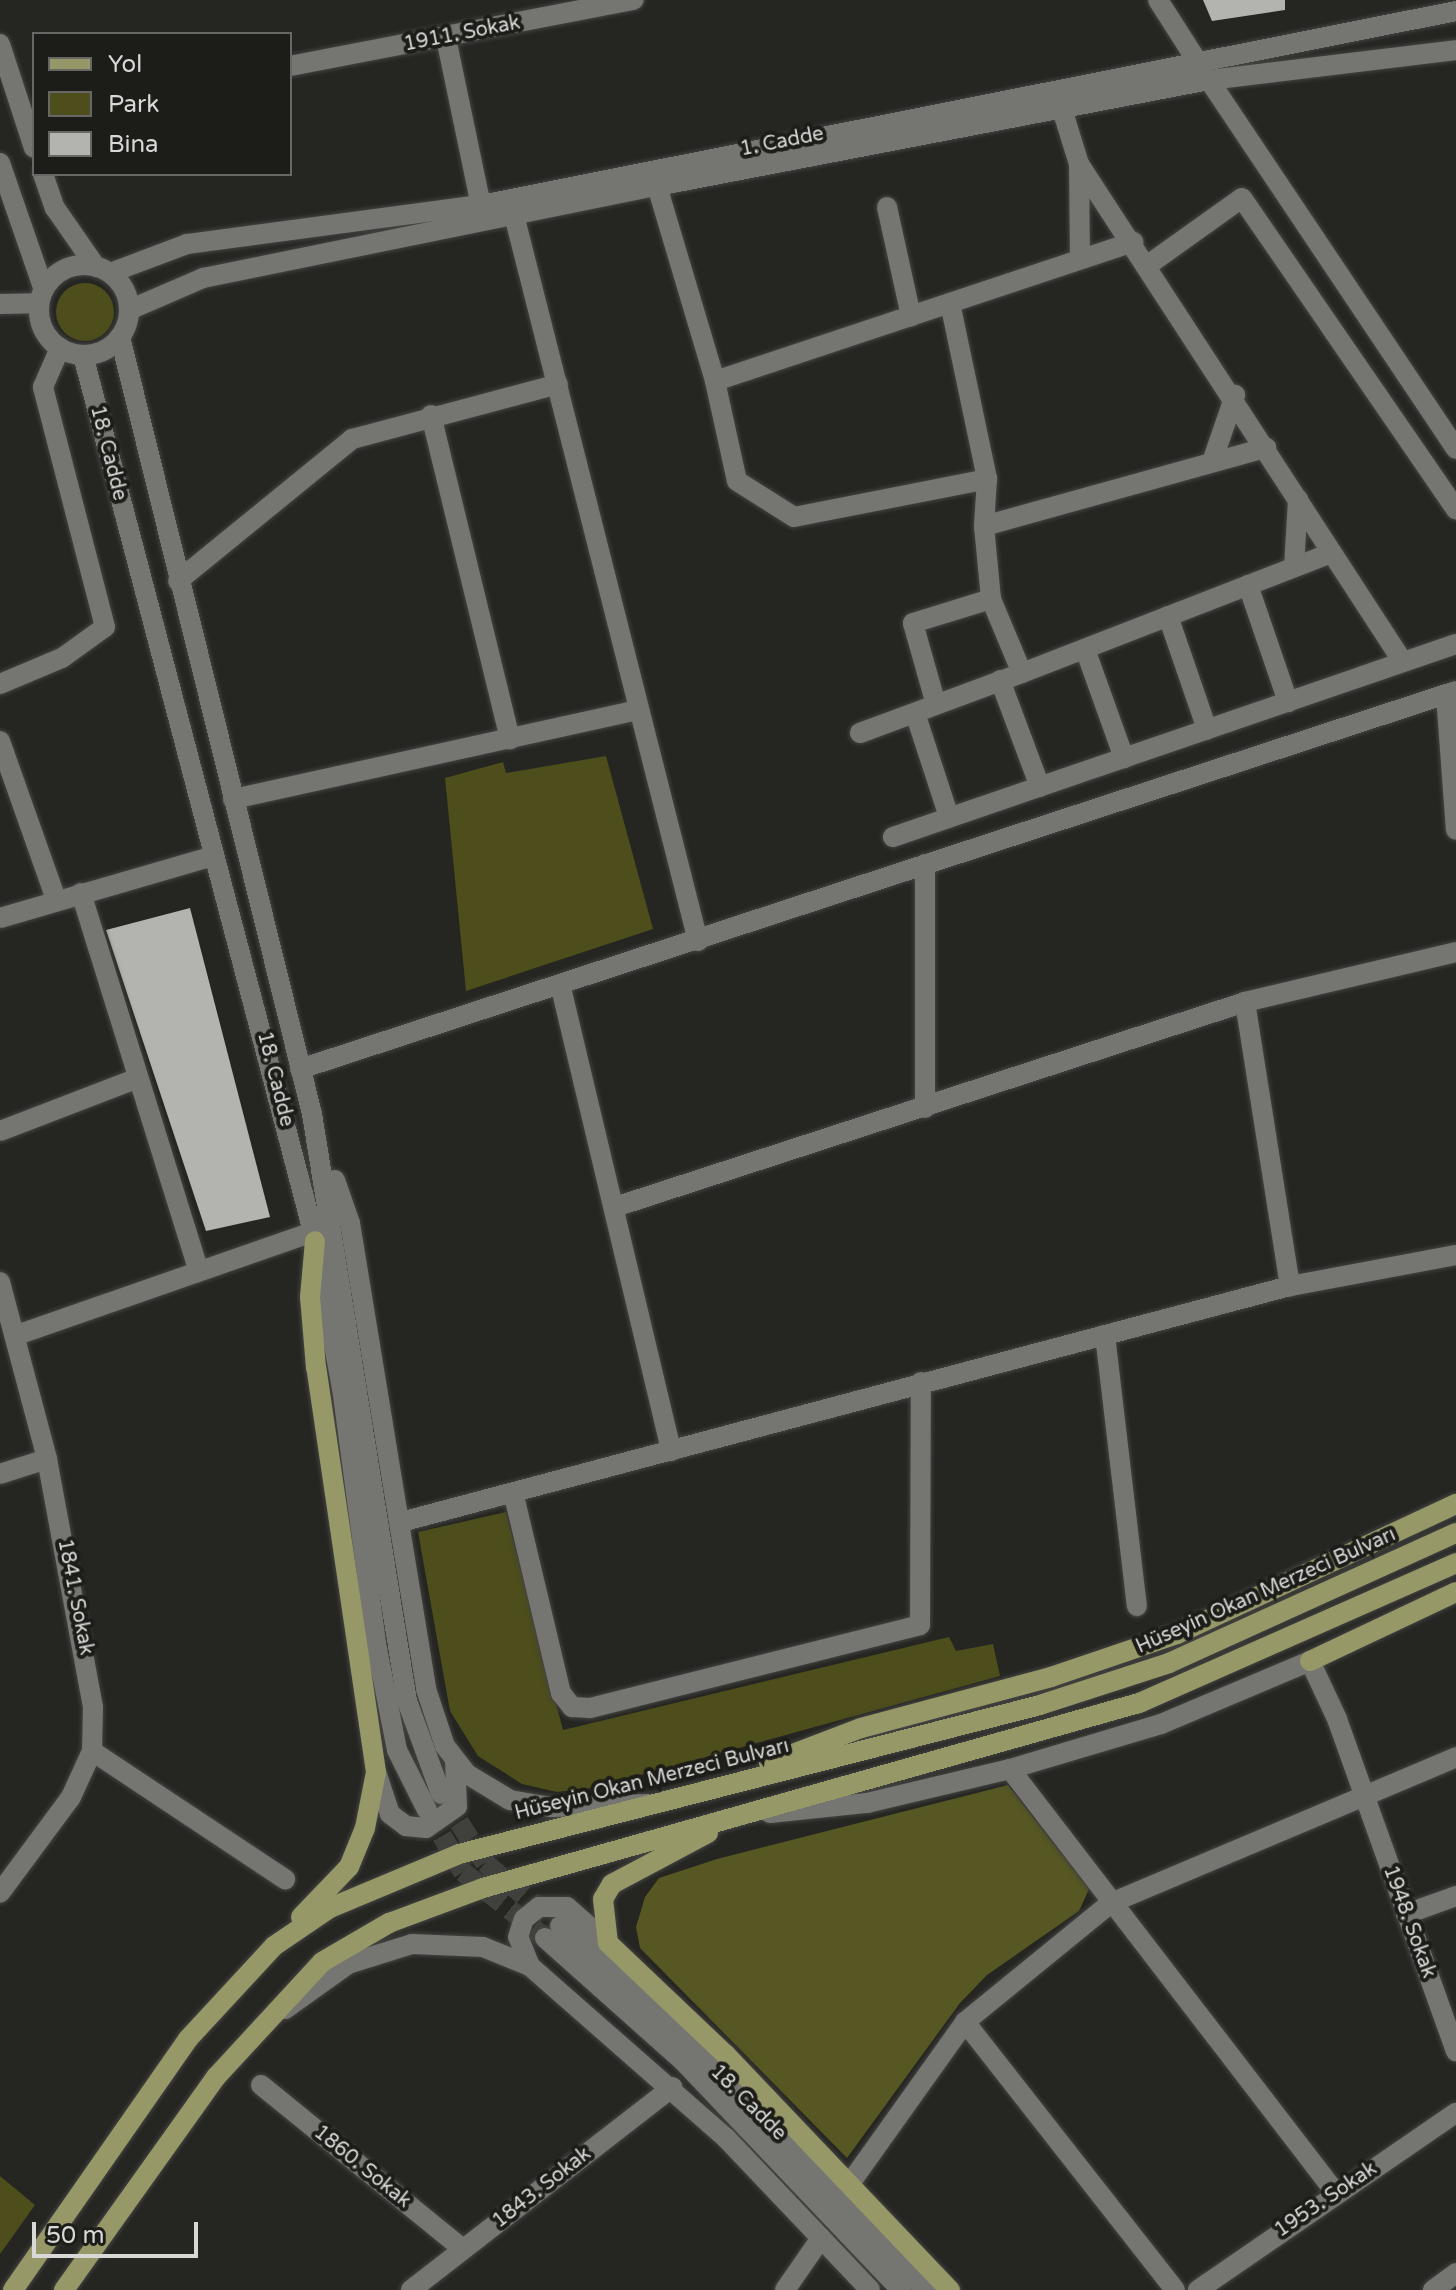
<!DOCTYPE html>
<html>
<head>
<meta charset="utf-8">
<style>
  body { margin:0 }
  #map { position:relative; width:1456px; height:2290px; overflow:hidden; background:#252522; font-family:"Varela Round",sans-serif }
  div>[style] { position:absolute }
  .green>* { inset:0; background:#4d4e1b }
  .round { border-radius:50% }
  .forest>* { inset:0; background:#565722 }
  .building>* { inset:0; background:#b3b3b0 }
  .tertiary-tunnel>* { height:20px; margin-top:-10px; transform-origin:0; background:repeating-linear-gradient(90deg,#40403d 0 20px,transparent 0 30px) }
  .roads { filter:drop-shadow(0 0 2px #434341) drop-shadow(0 0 2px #434341) }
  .minor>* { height:20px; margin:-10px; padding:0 10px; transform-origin:10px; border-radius:10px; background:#757572 }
  .tertiary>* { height:20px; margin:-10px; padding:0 10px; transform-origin:10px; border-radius:10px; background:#757572 }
  .tertiary>.ring { margin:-10px; padding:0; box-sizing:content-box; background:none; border:20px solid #757572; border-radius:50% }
  .secondary>* { height:20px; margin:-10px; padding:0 10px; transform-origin:10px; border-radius:10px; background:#757572 }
  .primary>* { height:20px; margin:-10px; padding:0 10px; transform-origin:10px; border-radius:10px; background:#979868 }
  span { translate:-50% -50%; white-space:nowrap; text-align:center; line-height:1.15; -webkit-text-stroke:8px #1c1c19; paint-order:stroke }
  .street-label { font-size:20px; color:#d8d8d6 }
  .legend { position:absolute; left:32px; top:32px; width:260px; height:144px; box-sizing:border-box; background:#1c1c19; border:2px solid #676765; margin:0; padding:10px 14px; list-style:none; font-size:24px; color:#d8d8d6 }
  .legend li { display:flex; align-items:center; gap:16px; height:40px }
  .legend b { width:40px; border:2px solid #676765 }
  .scale { position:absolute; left:32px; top:2222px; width:166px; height:36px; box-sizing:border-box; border:4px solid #d8d8d6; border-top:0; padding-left:10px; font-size:24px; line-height:28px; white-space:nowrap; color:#d8d8d6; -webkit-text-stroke:6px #1c1c19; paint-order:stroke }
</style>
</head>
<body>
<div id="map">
  <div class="green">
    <i class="round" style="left:56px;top:283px;width:58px;height:58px"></i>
    <i style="clip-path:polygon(606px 756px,653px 929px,466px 991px,445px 778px,503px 762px,506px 773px)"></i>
    <i style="clip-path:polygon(506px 1512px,563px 1730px,949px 1637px,956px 1651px,993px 1644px,1000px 1676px,593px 1788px,557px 1792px,522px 1784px,478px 1756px,450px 1711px,418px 1532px)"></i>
    <i style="clip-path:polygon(0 2176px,35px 2205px,0 2254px)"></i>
  </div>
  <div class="forest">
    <i style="clip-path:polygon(1008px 1785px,1089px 1889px,1079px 1911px,987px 1975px,960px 2003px,847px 2158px,640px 1948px,636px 1927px,645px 1897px,659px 1878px,717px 1859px)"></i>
  </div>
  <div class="building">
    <i style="clip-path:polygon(1203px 0,1285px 0,1285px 10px,1212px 21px)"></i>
    <i style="clip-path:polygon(190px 908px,270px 1217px,206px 1231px,106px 930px)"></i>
  </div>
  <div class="tertiary-tunnel">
    <i style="left:443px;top:1797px;width:78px;rotate:57.5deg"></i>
    <i style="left:485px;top:1863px;width:98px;rotate:40deg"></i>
    <i style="left:427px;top:1810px;width:72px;rotate:59.9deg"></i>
    <i style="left:463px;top:1872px;width:105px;rotate:38.8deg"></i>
  </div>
  <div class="roads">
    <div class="minor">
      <i style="left:1158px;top:0;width:72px;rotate:57.4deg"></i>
      <i style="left:446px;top:38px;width:171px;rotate:78.2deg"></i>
      <i style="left:290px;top:66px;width:350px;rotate:-10.9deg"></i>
      <i style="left:1209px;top:80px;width:444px;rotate:56.2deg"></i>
      <i style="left:1062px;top:109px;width:58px;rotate:72.8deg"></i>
      <i style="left:1079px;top:164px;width:594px;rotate:56.95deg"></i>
      <i style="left:1079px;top:164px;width:95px;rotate:89.4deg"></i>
      <i style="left:657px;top:186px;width:203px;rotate:73.4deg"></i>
      <i style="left:715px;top:381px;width:102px;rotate:77.6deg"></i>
      <i style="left:737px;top:481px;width:67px;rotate:32.3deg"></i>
      <i style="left:794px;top:517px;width:197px;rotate:-11.1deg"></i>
      <i style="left:887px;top:207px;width:112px;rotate:77.6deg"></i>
      <i style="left:514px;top:215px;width:749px;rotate:75.78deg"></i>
      <i style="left:1148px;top:265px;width:115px;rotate:-35.5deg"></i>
      <i style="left:1242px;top:198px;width:378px;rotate:55.5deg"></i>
      <i style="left:950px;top:303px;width:180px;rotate:78.1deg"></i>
      <i style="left:987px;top:479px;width:47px;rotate:93.7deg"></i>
      <i style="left:984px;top:526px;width:73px;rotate:84.5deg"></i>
      <i style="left:991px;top:599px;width:80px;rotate:67.3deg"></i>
      <i style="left:1022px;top:673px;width:332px;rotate:-21.2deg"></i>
      <i style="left:715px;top:381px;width:441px;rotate:-18.4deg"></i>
      <i style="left:431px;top:415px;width:334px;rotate:76.3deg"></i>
      <i style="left:1213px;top:459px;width:68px;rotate:-71deg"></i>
      <i style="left:984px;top:526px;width:293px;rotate:-15.5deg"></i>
      <i style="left:1294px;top:567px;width:68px;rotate:-86.6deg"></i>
      <i style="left:178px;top:581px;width:225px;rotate:-39.2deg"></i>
      <i style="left:352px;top:439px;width:213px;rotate:-14.9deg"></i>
      <i style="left:1248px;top:585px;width:124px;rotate:71.1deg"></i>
      <i style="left:1168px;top:616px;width:120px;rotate:71deg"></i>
      <i style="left:1085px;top:649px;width:116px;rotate:70.3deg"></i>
      <i style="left:1000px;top:680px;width:114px;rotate:69.5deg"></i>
      <i style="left:0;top:684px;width:67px;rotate:-22.8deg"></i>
      <i style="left:62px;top:658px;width:53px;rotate:-35.8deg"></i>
      <i style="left:105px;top:627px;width:248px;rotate:-104.5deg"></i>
      <i style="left:43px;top:387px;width:43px;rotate:-66.4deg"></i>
      <i style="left:1446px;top:695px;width:135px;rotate:85.8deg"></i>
      <i style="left:935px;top:701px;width:81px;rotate:-105.8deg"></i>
      <i style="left:913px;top:623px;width:82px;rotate:-17.1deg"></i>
      <i style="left:916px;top:716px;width:106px;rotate:71.9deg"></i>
      <i style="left:860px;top:733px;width:173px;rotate:-20.3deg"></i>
      <i style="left:0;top:741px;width:168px;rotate:70.5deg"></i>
      <i style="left:233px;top:799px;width:414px;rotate:-12.4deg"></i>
      <i style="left:893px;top:837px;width:595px;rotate:-18.92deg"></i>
      <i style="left:925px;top:864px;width:244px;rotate:90deg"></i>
      <i style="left:81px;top:893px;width:394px;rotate:72.7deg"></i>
      <i style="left:0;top:918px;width:223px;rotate:-16.2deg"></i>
      <i style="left:561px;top:988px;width:476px;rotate:76.6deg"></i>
      <i style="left:1245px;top:1002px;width:288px;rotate:81deg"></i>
      <i style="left:300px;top:1069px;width:1216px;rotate:-18.11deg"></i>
      <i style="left:0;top:1131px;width:148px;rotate:-21deg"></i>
      <i style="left:615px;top:1207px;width:663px;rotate:-18.02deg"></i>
      <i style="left:1245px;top:1002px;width:217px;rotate:-13.3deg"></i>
      <i style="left:0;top:1282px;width:183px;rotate:75.1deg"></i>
      <i style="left:47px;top:1459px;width:252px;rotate:79.5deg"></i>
      <i style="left:93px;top:1707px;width:44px;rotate:91.3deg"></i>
      <i style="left:92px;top:1751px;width:51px;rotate:114.5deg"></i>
      <i style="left:71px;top:1797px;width:119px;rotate:126.5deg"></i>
      <i style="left:17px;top:1335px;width:313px;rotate:-19.2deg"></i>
      <i style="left:1105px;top:1335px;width:273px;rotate:83.3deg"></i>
      <i style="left:0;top:1474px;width:49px;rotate:-17.7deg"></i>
      <i style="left:514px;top:1496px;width:203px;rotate:76.6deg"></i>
      <i style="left:561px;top:1693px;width:18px;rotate:52deg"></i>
      <i style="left:572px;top:1707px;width:18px;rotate:3deg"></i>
      <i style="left:590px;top:1708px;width:340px;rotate:-14.1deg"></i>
      <i style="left:920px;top:1625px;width:243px;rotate:-89.8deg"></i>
      <i style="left:401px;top:1522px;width:920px;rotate:-14.87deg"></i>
      <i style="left:1290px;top:1286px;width:169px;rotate:-10.6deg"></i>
      <i style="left:1310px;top:1661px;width:64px;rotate:65deg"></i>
      <i style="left:1337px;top:1719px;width:353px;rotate:70.3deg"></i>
      <i style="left:92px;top:1751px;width:232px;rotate:33.6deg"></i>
      <i style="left:1010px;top:1769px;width:533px;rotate:52.46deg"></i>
      <i style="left:1406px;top:1914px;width:53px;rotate:-19.8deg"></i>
      <i style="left:965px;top:2022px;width:340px;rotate:51.9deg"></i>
      <i style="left:261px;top:2085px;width:260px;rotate:39.1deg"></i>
      <i style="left:851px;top:2182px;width:196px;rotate:-54.5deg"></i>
      <i style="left:965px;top:2022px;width:188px;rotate:-39.2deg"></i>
      <i style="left:1111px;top:1903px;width:375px;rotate:-22.9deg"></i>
      <i style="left:411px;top:2290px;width:331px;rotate:-37.8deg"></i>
      <i style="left:785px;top:2290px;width:63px;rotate:-55.3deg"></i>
      <i style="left:1198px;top:2290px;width:313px;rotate:-34.5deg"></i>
      <i style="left:1433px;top:2290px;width:29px;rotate:-36deg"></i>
    </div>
    <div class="tertiary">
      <i style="left:0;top:44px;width:109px;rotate:71.9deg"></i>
      <i style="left:0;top:163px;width:134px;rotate:70.9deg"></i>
      <i style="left:43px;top:174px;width:36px;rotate:71deg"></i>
      <i style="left:55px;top:208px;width:72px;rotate:55.2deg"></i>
      <i class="ring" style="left:39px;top:265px;width:70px;height:70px"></i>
      <i style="left:110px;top:273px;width:82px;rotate:-20.6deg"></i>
      <i style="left:187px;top:244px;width:297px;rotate:-7.6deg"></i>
      <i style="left:481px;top:205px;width:994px;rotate:-11.25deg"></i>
      <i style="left:0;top:304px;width:39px;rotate:-1deg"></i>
      <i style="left:129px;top:310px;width:81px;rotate:-23.4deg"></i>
      <i style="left:203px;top:278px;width:463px;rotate:-11.5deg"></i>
      <i style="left:657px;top:186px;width:562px;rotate:-10.87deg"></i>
      <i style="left:1209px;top:80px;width:249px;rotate:-6.9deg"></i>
      <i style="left:120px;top:337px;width:800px;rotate:76.12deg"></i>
      <i style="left:312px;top:1114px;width:595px;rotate:80.81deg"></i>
      <i style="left:407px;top:1701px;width:99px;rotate:69.9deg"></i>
      <i style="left:83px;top:355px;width:907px;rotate:75.3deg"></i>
      <i style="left:313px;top:1232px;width:159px;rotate:79.5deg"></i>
      <i style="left:342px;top:1388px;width:263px;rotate:82.4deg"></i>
      <i style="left:377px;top:1649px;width:103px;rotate:78.8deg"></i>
      <i style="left:397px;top:1750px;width:67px;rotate:63.4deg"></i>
      <i style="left:335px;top:1180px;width:46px;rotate:70.8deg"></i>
      <i style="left:350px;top:1223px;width:472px;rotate:80.7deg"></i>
      <i style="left:426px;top:1689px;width:60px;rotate:71.6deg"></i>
      <i style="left:445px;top:1746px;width:36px;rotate:52deg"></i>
      <i style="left:467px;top:1774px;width:50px;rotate:31.2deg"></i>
      <i style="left:510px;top:1800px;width:42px;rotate:9.7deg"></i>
      <i style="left:551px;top:1807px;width:97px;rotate:-1.8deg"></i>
      <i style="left:376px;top:1772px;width:44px;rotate:71.6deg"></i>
      <i style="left:390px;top:1814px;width:20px;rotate:37deg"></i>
      <i style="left:406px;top:1826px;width:20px;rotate:6deg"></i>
      <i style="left:426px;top:1828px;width:38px;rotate:-35deg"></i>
      <i style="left:457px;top:1806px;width:45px;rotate:-92.5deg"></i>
      <i style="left:560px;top:1926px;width:171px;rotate:42.2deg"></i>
      <i style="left:687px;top:2041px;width:345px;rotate:46.2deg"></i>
      <i style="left:545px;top:1938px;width:186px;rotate:41.7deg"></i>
      <i style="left:684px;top:2062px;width:315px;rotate:46.4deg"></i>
      <i style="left:530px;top:1966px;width:31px;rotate:-112deg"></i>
      <i style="left:518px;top:1937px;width:19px;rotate:-72deg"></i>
      <i style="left:524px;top:1919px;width:19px;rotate:-39deg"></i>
      <i style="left:539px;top:1907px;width:28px"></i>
      <i style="left:567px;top:1907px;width:55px;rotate:41.3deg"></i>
      <i style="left:285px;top:2009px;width:77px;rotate:-35.5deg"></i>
      <i style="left:348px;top:1964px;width:67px;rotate:-17.4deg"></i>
      <i style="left:412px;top:1944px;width:71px;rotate:2.4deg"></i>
      <i style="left:483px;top:1947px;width:51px;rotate:22deg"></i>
      <i style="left:530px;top:1966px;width:261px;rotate:41.3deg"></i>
      <i style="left:726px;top:2138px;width:209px;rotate:46.5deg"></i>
    </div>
    <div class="secondary">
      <i style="left:770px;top:1813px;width:98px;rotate:-5.9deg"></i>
      <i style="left:867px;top:1803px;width:147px;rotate:-13.4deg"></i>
      <i style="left:1010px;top:1769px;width:158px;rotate:-16.6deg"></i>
      <i style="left:1161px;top:1724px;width:162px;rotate:-22.9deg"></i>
    </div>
    <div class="primary">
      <i style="left:1310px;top:1661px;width:161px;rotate:-25.3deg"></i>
      <i style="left:769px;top:1763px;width:98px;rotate:-20.8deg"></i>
      <i style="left:861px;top:1728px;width:197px;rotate:-15deg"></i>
      <i style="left:1051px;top:1677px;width:133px;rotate:-18.8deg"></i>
      <i style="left:1177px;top:1634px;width:308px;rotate:-25deg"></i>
      <i style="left:708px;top:1833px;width:109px;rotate:152deg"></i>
      <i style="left:612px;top:1884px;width:17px;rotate:121deg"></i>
      <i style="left:603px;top:1899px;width:44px;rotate:83.5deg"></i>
      <i style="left:608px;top:1943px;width:163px;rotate:43.5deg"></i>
      <i style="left:726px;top:2055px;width:325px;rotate:46.4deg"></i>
      <i style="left:301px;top:1917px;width:69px;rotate:-46.2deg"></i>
      <i style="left:349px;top:1867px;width:42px;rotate:-67.7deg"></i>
      <i style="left:365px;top:1828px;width:57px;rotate:-78.9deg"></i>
      <i style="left:376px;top:1772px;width:408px;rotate:-98.4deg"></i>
      <i style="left:316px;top:1368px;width:71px;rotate:-94.8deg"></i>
      <i style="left:310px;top:1297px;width:56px;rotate:-84.9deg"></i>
      <i style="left:13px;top:2290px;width:306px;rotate:-55.1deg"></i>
      <i style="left:188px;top:2039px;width:127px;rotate:-47.2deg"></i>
      <i style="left:274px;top:1946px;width:68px;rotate:-34.2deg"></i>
      <i style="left:330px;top:1908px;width:140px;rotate:-22.7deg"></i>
      <i style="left:459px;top:1854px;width:600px;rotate:-14.38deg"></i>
      <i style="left:1040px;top:1705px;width:136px;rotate:-18deg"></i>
      <i style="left:1169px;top:1663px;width:315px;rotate:-24.4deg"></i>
      <i style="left:64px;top:2290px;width:262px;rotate:-54.5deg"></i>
      <i style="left:216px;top:2077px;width:156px;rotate:-47.3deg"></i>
      <i style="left:322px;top:1962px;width:78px;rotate:-30.2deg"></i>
      <i style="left:389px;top:1923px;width:100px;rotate:-20.4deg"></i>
      <i style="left:483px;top:1888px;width:682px;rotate:-15.75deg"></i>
      <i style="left:1139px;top:1703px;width:347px;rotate:-23.8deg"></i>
    </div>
  </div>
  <div class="street-label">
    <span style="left:462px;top:34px;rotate:-11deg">1911. Sokak</span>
    <span style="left:782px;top:142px;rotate:-11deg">1. Cadde</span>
    <span style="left:108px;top:453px;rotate:76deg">18. Cadde</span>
    <span style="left:275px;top:1079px;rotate:76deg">18. Cadde</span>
    <span style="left:1266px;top:1591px;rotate:-24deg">Hüseyin Okan Merzeci Bulvarı</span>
    <span style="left:75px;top:1597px;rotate:79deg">1841. Sokak</span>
    <span style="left:652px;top:1780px;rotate:-14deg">Hüseyin Okan Merzeci Bulvarı</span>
    <span style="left:1409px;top:1922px;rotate:70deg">1948. Sokak</span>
    <span style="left:748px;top:2103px;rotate:45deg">18. Cadde</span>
    <span style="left:362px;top:2167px;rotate:39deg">1860. Sokak</span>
    <span style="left:542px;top:2188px;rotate:-38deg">1843. Sokak</span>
    <span style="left:1326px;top:2200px;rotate:-34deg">1953. Sokak</span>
  </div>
  <ul class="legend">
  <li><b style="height:10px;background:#979868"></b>Yol</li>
  <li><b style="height:22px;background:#4d4e1b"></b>Park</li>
  <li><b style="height:22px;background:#b3b3b0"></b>Bina</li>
  </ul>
  <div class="scale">50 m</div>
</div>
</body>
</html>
